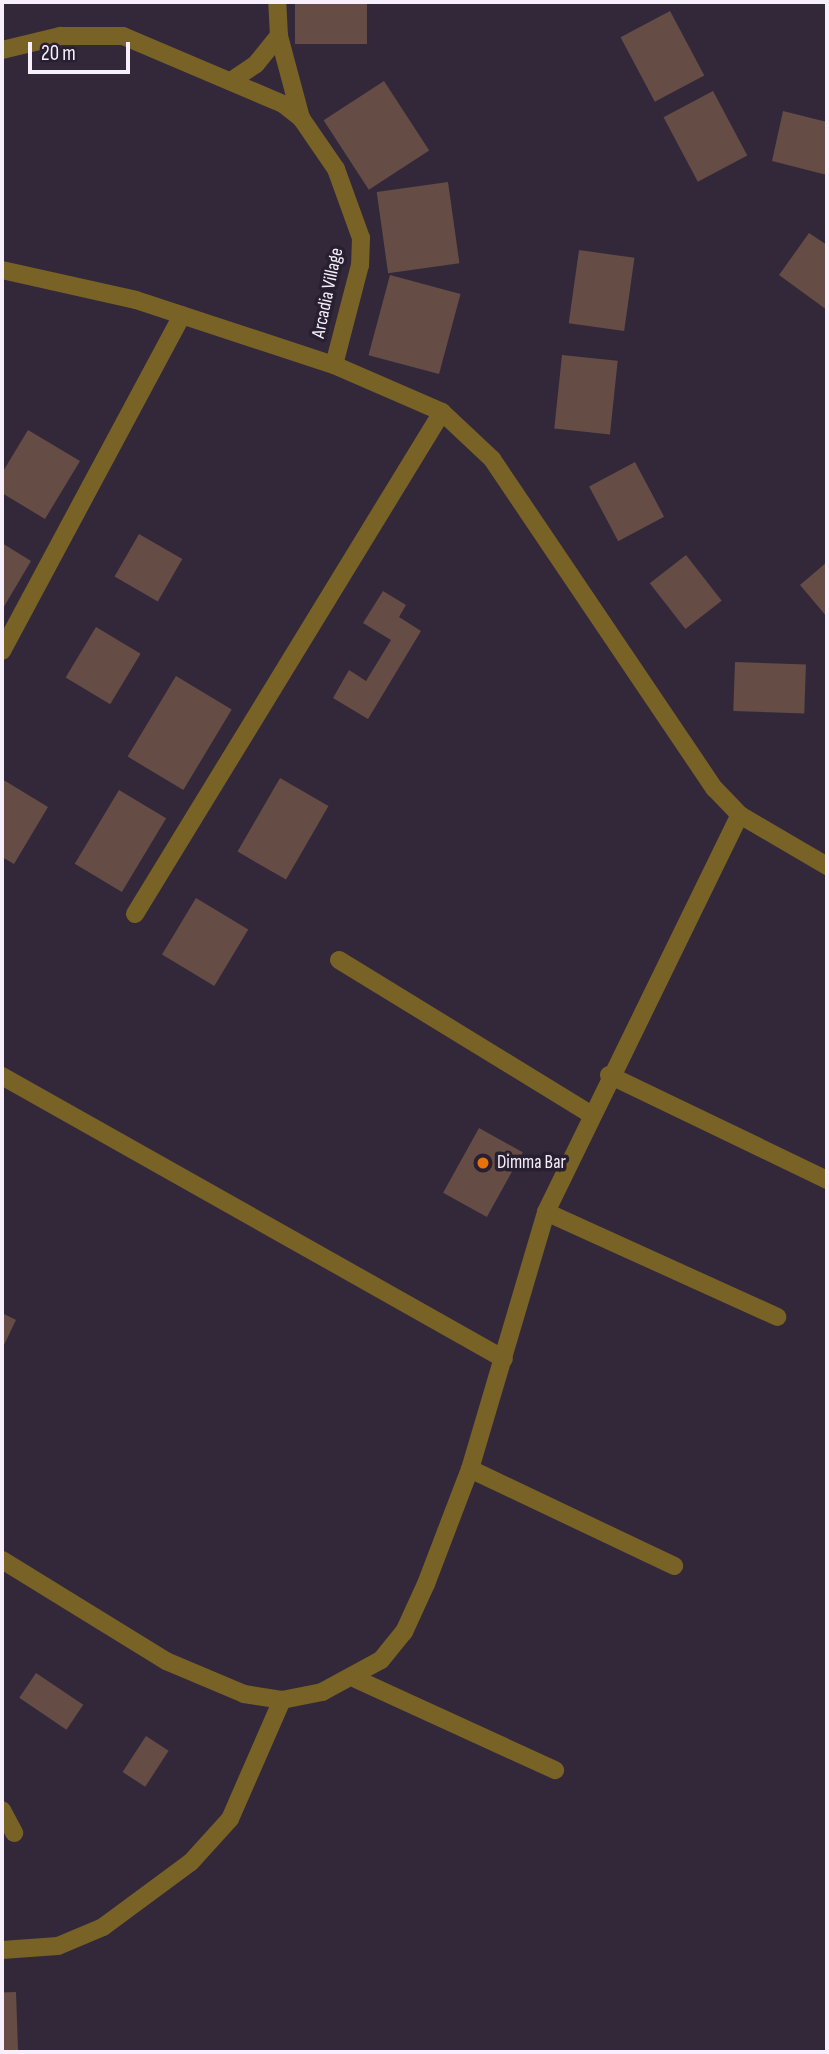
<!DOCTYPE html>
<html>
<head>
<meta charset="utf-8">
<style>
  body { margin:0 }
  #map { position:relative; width:829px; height:2054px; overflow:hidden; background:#32283a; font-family:"Sofia Sans Condensed",sans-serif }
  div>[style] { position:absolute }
  .building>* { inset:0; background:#654c45; transform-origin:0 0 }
  .minor>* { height:18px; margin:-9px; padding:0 9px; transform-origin:9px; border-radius:9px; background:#796225 }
  .dots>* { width:19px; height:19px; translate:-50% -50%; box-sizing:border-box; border:4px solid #281f30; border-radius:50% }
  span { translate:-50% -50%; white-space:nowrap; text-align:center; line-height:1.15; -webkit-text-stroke:7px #281f30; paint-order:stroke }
  .street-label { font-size:19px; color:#f7f0fc }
  .poi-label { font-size:19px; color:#f7f0fc }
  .left { translate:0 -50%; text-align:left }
  .frame { position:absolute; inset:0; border:4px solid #f7f0fc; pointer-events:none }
  .scale { position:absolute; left:28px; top:42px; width:102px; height:32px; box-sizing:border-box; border:4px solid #f7f0fc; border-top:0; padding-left:9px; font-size:21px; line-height:24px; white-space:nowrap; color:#f7f0fc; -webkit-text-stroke:5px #281f30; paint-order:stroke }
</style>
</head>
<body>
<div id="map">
  <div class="building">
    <i style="left:295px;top:2px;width:72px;height:42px"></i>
    <i style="left:670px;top:11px;width:73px;height:56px;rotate:62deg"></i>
    <i style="left:384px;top:81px;width:83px;height:72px;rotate:57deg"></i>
    <i style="left:713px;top:91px;width:73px;height:56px;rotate:62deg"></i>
    <i style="clip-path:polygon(783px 111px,827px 122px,827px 175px,772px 161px)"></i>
    <i style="left:448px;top:182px;width:82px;height:72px;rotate:82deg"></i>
    <i style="clip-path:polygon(809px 233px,827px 245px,827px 310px,779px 275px)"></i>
    <i style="left:579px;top:250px;width:56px;height:74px;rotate:8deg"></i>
    <i style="left:390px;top:275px;width:73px;height:83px;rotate:15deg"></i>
    <i style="left:562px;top:355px;width:56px;height:74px;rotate:6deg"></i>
    <i style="clip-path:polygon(28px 430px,80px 461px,45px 519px,2px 493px,2px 473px)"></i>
    <i style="left:635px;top:462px;width:62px;height:52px;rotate:62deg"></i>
    <i style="left:139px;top:534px;width:50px;height:49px;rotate:30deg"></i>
    <i style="clip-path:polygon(2px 543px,31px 561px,2px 610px)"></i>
    <i style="left:686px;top:555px;width:58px;height:46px;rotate:52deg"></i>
    <i style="clip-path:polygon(827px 562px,827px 617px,800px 585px)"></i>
    <i style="clip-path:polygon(383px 591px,406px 605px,399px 617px,421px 631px,368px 719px,333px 698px,349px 670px,366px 681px,391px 640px,363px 623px)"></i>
    <i style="left:96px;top:627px;width:52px;height:59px;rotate:31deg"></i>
    <i style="left:735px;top:662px;width:71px;height:49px;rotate:2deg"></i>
    <i style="left:176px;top:676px;width:65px;height:94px;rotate:31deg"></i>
    <i style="left:280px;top:778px;width:56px;height:85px;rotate:30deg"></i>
    <i style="clip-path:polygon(2px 779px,48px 807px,14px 864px,2px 857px)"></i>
    <i style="left:119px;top:790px;width:55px;height:86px;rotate:31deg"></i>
    <i style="left:196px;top:898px;width:61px;height:66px;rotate:31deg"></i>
    <i style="left:479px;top:1128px;width:50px;height:74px;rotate:29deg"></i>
    <i style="clip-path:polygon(2px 1313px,16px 1320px,2px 1349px)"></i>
    <i style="left:36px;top:1673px;width:57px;height:30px;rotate:34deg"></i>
    <i style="left:146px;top:1736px;width:27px;height:43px;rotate:33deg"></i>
    <i style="left:16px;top:1992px;width:60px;height:14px;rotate:88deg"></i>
  </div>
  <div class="minor">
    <i style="left:279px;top:36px;width:85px;rotate:75deg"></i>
    <i style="left:2px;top:50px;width:60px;rotate:-13.6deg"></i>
    <i style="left:60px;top:36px;width:63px"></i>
    <i style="left:123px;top:36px;width:174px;rotate:23deg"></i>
    <i style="left:283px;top:104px;width:23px;rotate:38deg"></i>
    <i style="left:301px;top:118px;width:62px;rotate:55.5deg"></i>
    <i style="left:336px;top:169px;width:73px;rotate:70.1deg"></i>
    <i style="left:361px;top:238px;width:27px;rotate:92deg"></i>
    <i style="left:360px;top:265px;width:103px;rotate:104.6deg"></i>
    <i style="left:231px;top:81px;width:30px;rotate:-34deg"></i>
    <i style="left:256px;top:64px;width:36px;rotate:-51deg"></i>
    <i style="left:279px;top:36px;width:34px;rotate:-93deg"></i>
    <i style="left:2px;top:270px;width:137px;rotate:12.6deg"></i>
    <i style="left:136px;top:300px;width:208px;rotate:18.2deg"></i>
    <i style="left:334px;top:365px;width:118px;rotate:23.5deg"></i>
    <i style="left:442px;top:412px;width:69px;rotate:43.2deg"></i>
    <i style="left:492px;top:459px;width:398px;rotate:56deg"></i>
    <i style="left:715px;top:789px;width:36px;rotate:46deg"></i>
    <i style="left:740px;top:815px;width:101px;rotate:30.4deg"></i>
    <i style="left:2px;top:651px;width:381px;rotate:-61.8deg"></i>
    <i style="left:135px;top:914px;width:588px;rotate:-58.55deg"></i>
    <i style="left:339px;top:960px;width:294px;rotate:31.5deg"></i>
    <i style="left:609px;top:1075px;width:242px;rotate:25.7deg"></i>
    <i style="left:2px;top:1076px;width:576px;rotate:29.41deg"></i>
    <i style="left:546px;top:1212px;width:254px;rotate:24.4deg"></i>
    <i style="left:470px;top:1469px;width:226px;rotate:25.4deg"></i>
    <i style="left:2px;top:1560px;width:193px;rotate:31.6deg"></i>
    <i style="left:166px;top:1661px;width:85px;rotate:22.9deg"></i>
    <i style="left:244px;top:1694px;width:38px;rotate:9deg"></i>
    <i style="left:282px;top:1700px;width:41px;rotate:-11.3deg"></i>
    <i style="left:322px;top:1692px;width:67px;rotate:-28.5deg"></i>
    <i style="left:381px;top:1660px;width:36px;rotate:-51deg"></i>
    <i style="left:404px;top:1632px;width:53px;rotate:-65.4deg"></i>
    <i style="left:426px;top:1584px;width:123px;rotate:-69.1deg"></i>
    <i style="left:470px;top:1469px;width:268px;rotate:-73.5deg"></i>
    <i style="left:546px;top:1212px;width:442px;rotate:-64deg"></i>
    <i style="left:356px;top:1679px;width:219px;rotate:24.6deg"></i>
    <i style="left:2px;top:1810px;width:26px;rotate:62deg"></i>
    <i style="left:2px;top:1950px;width:56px;rotate:-4.1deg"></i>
    <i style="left:58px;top:1946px;width:49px;rotate:-22.9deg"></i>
    <i style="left:103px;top:1927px;width:109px;rotate:-36.5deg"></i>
    <i style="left:191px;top:1862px;width:58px;rotate:-47.8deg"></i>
    <i style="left:230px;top:1819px;width:130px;rotate:-66.4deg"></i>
  </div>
  <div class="dots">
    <i style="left:483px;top:1163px;background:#e8710a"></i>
  </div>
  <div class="street-label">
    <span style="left:328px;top:293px;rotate:-78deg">Arcadia Village</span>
  </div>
  <div class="poi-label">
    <span class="left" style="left:497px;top:1163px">Dimma Bar</span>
  </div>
  <div class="frame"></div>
  <div class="scale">20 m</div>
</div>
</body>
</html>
